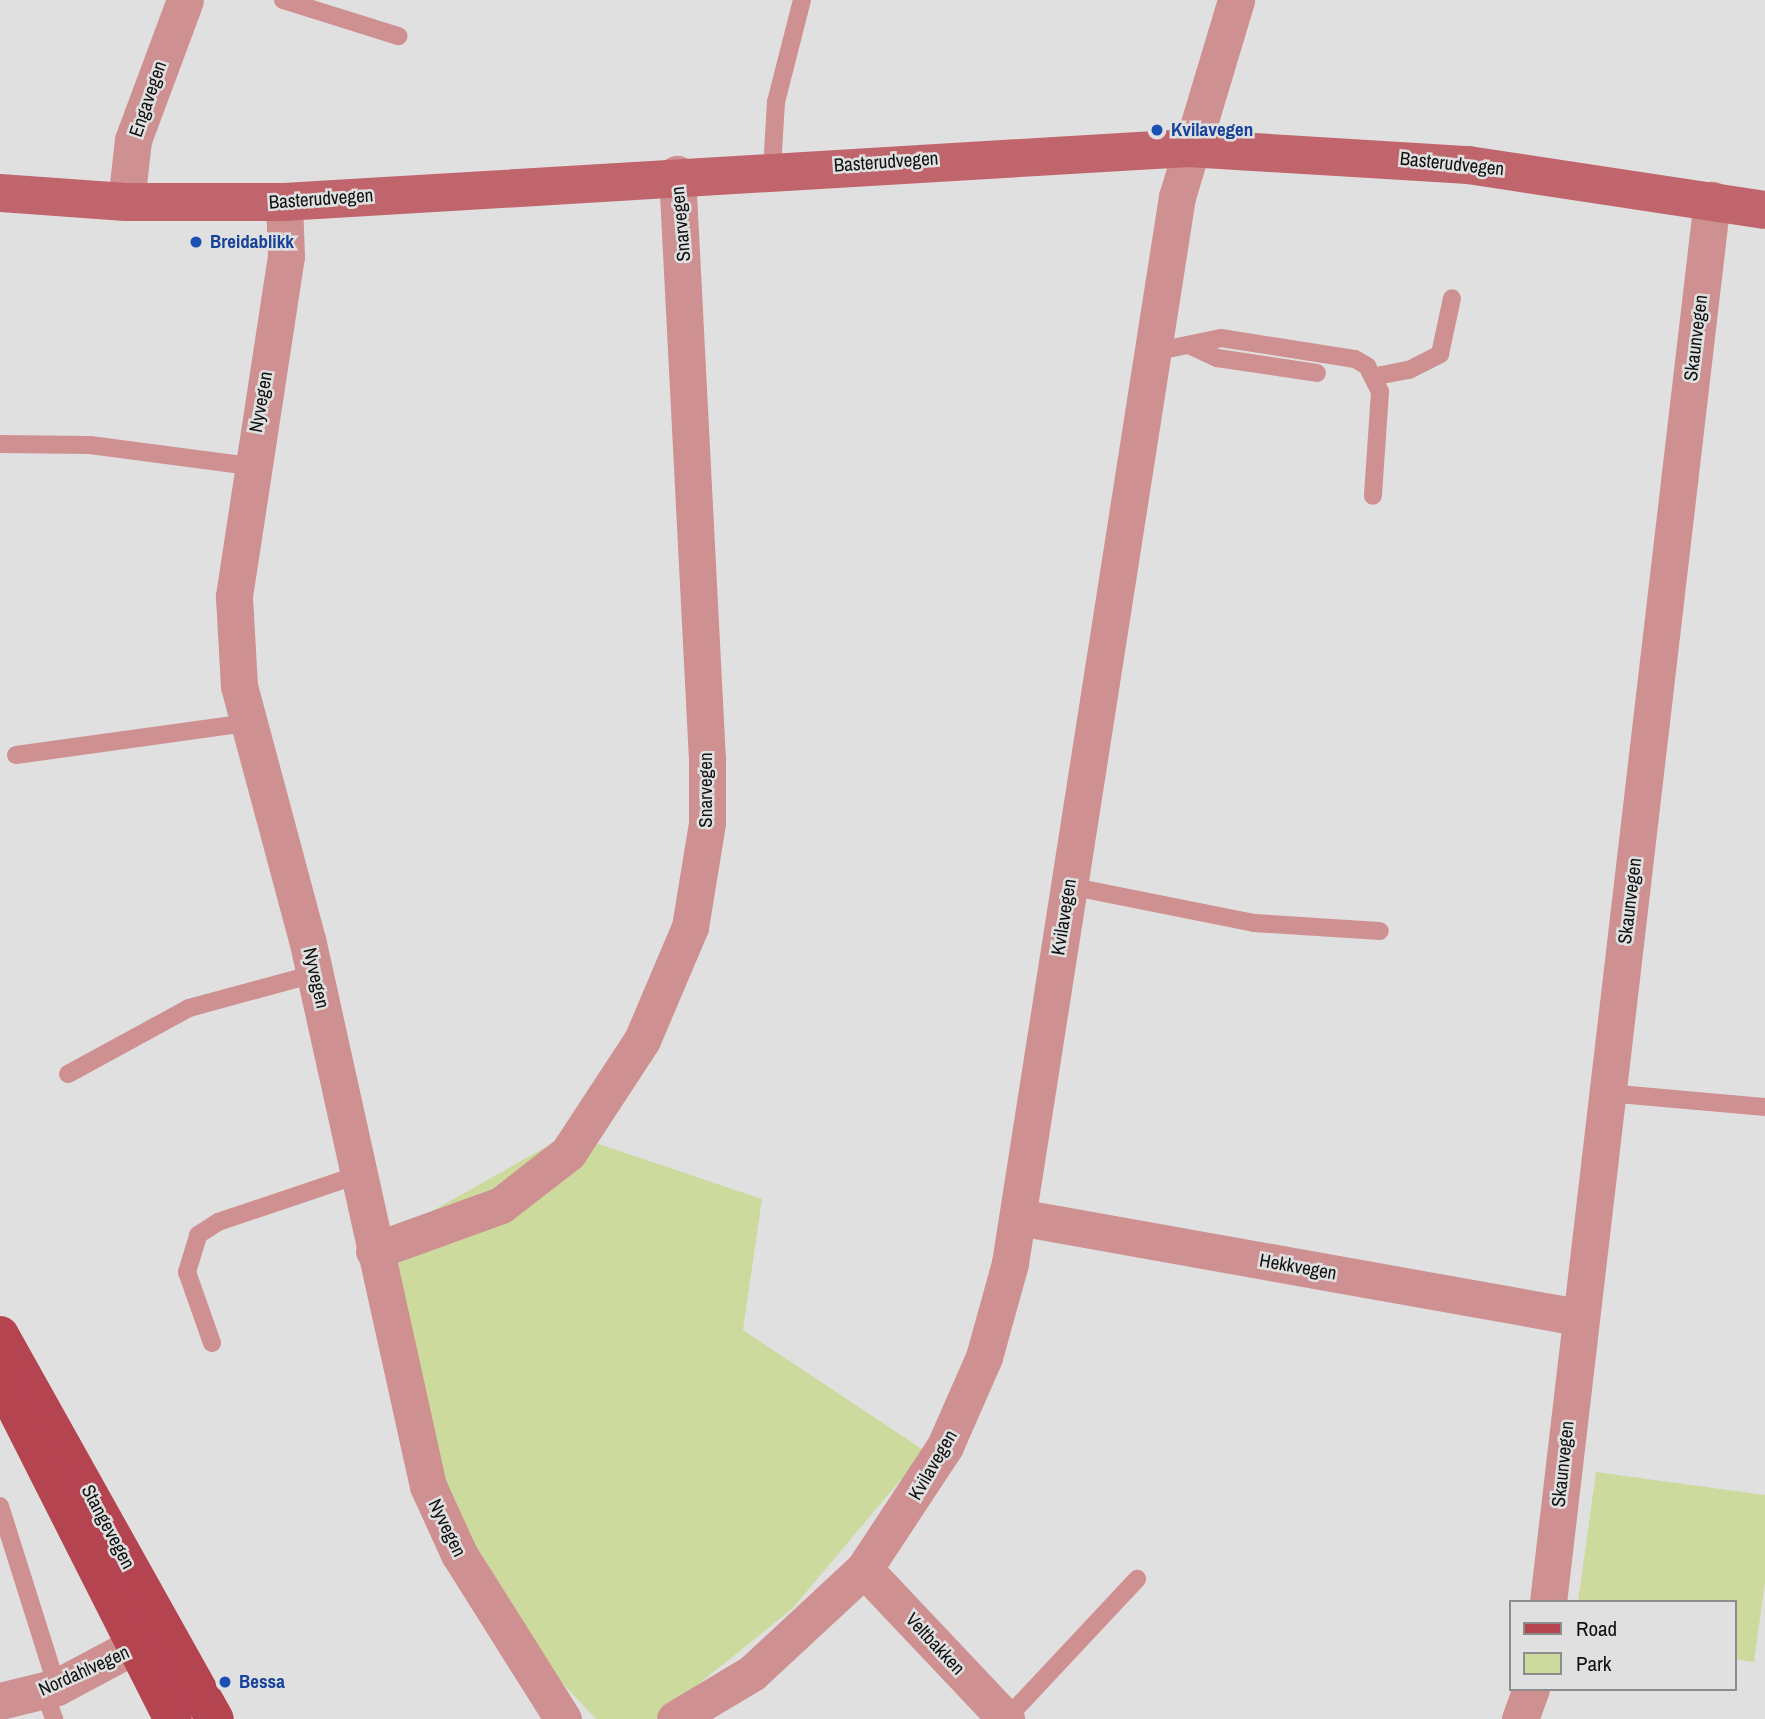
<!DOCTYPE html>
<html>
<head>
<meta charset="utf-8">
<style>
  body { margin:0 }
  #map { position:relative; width:1765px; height:1719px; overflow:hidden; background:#e0e0e1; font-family:"Archivo Narrow",sans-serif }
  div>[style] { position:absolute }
  .green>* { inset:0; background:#ccda9e }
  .lane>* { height:18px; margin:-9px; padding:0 9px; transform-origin:9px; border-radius:9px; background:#cf9092 }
  .street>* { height:37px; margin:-18.5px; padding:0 18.5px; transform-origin:18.5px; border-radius:18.5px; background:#cf9092 }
  .secondary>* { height:38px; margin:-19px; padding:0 19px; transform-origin:19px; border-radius:19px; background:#c1656c }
  .primary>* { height:38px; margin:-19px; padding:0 19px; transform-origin:19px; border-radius:19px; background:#b54451 }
  .dots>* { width:19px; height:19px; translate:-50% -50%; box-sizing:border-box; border:4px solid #e0e0e1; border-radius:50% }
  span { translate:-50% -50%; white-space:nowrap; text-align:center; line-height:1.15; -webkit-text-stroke:5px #e0e0e1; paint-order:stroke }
  .street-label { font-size:19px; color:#101111 }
  .transit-label { font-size:19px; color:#164399; font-weight:700 }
  .left { translate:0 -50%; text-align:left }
  .legend { position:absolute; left:1509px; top:1600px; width:228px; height:91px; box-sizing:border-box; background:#e0e0e1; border:2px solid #8d8d8e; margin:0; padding:9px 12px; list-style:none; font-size:21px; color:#101111 }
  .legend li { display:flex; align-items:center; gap:14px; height:35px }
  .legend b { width:35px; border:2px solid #8d8d8e }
</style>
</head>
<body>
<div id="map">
  <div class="green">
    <i style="clip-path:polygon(569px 1134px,762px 1199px,743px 1330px,925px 1451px,792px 1609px,655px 1719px,596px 1719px,519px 1637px,404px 1459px,377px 1242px)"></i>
    <i style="clip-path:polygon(1596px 1472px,1765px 1495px,1765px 1582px,1754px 1662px,1735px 1659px,1735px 1602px,1578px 1602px)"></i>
  </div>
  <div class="lane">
    <i style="left:283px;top:0;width:121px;rotate:17.4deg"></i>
    <i style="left:772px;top:169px;width:67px;rotate:-86.6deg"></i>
    <i style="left:776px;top:102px;width:105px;rotate:-75.7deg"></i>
    <i style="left:1189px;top:345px;width:31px;rotate:25deg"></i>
    <i style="left:1217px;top:358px;width:101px;rotate:8.5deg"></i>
    <i style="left:1153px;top:352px;width:69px;rotate:-11.6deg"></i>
    <i style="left:1221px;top:338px;width:136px;rotate:8.9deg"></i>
    <i style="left:1355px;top:359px;width:14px;rotate:30deg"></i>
    <i style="left:1367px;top:366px;width:29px;rotate:63deg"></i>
    <i style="left:1380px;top:392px;width:104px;rotate:93.9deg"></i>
    <i style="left:1377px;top:376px;width:33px;rotate:-11deg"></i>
    <i style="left:1409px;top:370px;width:35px;rotate:-27deg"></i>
    <i style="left:1440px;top:354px;width:57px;rotate:-77.9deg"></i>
    <i style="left:0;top:444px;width:90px;rotate:0.6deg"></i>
    <i style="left:90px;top:445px;width:161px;rotate:7.5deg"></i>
    <i style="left:16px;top:755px;width:232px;rotate:-7.9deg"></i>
    <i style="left:1069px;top:886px;width:189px;rotate:11.3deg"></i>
    <i style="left:1254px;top:923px;width:126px;rotate:3.6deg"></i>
    <i style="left:68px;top:1074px;width:138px;rotate:-28.6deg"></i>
    <i style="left:189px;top:1008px;width:130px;rotate:-15.2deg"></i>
    <i style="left:1607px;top:1093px;width:159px;rotate:5.1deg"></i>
    <i style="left:212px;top:1343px;width:75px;rotate:-109.4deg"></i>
    <i style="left:187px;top:1272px;width:39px;rotate:-73deg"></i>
    <i style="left:198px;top:1235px;width:24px;rotate:-33deg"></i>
    <i style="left:218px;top:1222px;width:148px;rotate:-18.6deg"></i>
    <i style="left:0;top:1506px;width:190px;rotate:72.5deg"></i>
    <i style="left:44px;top:1691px;width:30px;rotate:70deg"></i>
    <i style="left:1006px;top:1719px;width:192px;rotate:-46.9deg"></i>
  </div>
  <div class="street">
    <i style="left:126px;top:202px;width:62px;rotate:-83.6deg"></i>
    <i style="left:133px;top:140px;width:149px;rotate:-69.6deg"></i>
    <i style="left:284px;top:202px;width:54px;rotate:87.9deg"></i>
    <i style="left:286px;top:256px;width:345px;rotate:98.7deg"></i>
    <i style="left:234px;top:597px;width:89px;rotate:86.8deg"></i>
    <i style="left:239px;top:686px;width:262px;rotate:75deg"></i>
    <i style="left:307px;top:939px;width:560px;rotate:77.53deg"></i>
    <i style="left:428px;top:1486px;width:75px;rotate:65.5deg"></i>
    <i style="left:459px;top:1554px;width:195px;rotate:57.8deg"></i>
    <i style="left:1018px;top:1217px;width:569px;rotate:10.12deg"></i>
    <i style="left:374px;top:1251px;width:135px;rotate:-19.9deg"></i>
    <i style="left:501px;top:1205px;width:85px;rotate:-37.8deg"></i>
    <i style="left:568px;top:1153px;width:135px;rotate:-56.8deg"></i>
    <i style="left:642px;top:1040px;width:123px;rotate:-67deg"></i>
    <i style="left:690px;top:927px;width:105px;rotate:-80.7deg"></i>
    <i style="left:707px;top:823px;width:63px;rotate:-90deg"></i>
    <i style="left:707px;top:760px;width:587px;rotate:-92.93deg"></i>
    <i style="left:864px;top:1569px;width:207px;rotate:46.6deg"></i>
    <i style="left:1548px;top:1602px;width:1412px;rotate:-83.33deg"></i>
    <i style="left:0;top:1701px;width:59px;rotate:-13.8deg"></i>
    <i style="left:57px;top:1687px;width:119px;rotate:-28.1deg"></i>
    <i style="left:675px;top:1719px;width:90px;rotate:-30.9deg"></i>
    <i style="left:752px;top:1673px;width:153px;rotate:-42.9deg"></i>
    <i style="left:864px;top:1569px;width:147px;rotate:-56.6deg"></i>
    <i style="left:945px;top:1446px;width:97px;rotate:-66.3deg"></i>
    <i style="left:984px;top:1357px;width:98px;rotate:-74.5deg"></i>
    <i style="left:1010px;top:1263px;width:1079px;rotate:-81.1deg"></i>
    <i style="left:1177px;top:197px;width:206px;rotate:-73.3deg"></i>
    <i style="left:1520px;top:1719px;width:32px;rotate:-70deg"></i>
  </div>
  <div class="secondary">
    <i style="left:0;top:193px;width:126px;rotate:4.1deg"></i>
    <i style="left:126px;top:202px;width:158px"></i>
    <i style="left:284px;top:202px;width:906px;rotate:-3.42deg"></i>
    <i style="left:1188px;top:148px;width:281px;rotate:3.5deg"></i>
    <i style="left:1468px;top:165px;width:300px;rotate:8.6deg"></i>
  </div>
  <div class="primary">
    <i style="left:0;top:1335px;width:440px;rotate:60.8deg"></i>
    <i style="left:5px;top:1387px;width:372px;rotate:63.2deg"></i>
  </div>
  <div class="dots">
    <i style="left:1157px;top:130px;background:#1a4fb4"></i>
    <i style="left:196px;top:242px;background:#1a4fb4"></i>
    <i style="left:225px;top:1682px;background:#1a4fb4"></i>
  </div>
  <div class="street-label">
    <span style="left:148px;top:99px;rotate:-71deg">Engavegen</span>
    <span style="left:886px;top:162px;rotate:-4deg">Basterudvegen</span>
    <span style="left:1452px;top:164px;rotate:6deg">Basterudvegen</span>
    <span style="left:321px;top:199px;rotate:-4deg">Basterudvegen</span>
    <span style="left:681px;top:224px;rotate:-95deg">Snarvegen</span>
    <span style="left:1696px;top:338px;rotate:-83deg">Skaunvegen</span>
    <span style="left:261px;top:402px;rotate:-80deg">Nyvegen</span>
    <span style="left:706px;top:790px;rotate:-90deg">Snarvegen</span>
    <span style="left:1630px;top:901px;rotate:-83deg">Skaunvegen</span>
    <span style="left:1064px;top:917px;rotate:-81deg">Kvilavegen</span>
    <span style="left:316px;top:978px;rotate:77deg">Nyvegen</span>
    <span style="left:1298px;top:1267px;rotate:10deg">Hekkvegen</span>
    <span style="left:1563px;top:1464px;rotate:-84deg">Skaunvegen</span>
    <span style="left:933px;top:1465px;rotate:-60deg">Kvilavegen</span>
    <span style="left:108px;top:1527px;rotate:62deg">Stangevegen</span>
    <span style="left:447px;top:1528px;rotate:64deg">Nyvegen</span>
    <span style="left:935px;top:1644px;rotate:47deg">Veltbakken</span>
    <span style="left:84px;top:1671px;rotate:-24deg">Nordahlvegen</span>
  </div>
  <div class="transit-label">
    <span class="left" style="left:1171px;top:130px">Kvilavegen</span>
    <span class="left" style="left:210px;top:242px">Breidablikk</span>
    <span class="left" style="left:239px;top:1682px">Bessa</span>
  </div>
  <ul class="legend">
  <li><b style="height:9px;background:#b54451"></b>Road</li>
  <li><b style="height:19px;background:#ccda9e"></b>Park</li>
  </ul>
</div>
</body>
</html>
